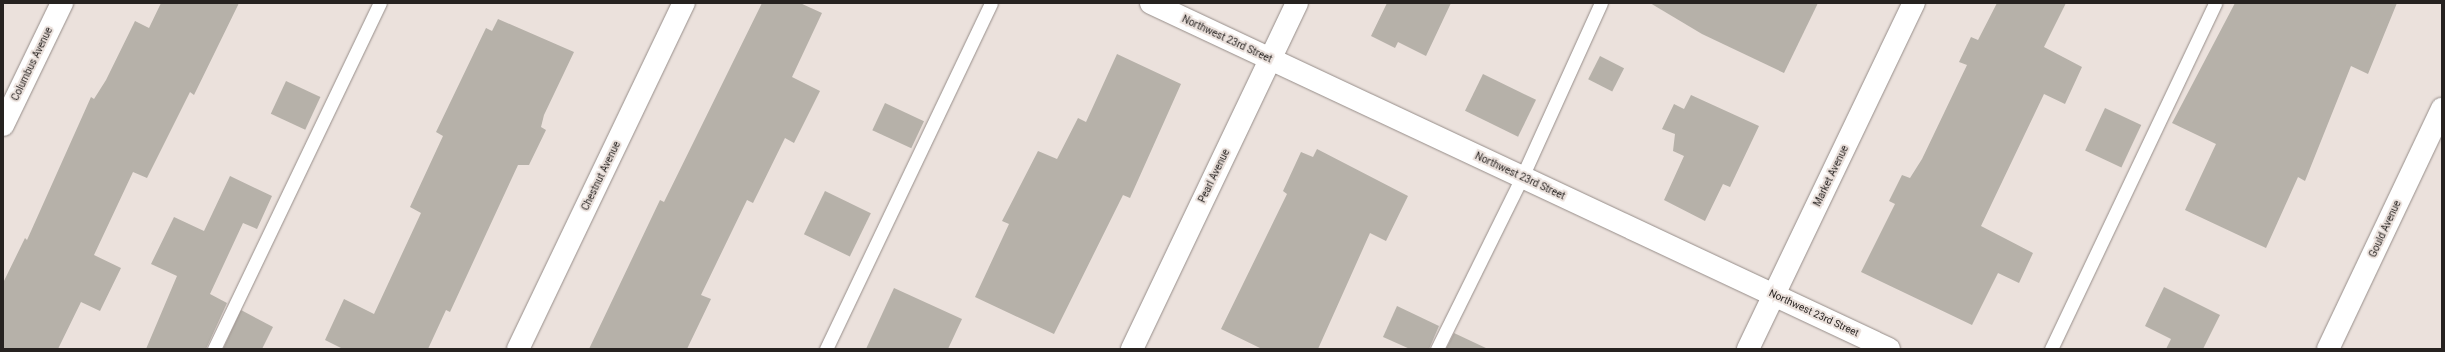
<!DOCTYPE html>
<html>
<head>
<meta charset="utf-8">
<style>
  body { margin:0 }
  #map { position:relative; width:2445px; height:352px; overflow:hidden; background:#ebe1dc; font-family:Roboto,sans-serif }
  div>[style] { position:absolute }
  .building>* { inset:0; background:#b6b1a9; transform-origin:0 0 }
  .roads { filter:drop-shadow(0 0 1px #968d89) drop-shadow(0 0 1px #968d89) }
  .lane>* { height:13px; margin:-6.5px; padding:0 6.5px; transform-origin:6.5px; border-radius:6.5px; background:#fff }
  .street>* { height:22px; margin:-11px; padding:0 11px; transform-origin:11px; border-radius:11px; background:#fff }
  span { translate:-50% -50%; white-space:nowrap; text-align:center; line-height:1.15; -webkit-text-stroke:4px #ebe1dc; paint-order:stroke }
  .street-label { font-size:10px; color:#262220 }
  .frame { position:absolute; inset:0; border:4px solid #262220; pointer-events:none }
</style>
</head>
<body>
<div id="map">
  <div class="building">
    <i style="clip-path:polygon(161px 3px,239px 3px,194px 95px,190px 92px,147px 178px,133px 172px,94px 255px,121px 268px,100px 311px,81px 302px,58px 349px,3px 349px,3px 283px,25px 238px,27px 240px,91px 97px,94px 99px,106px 80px,135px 21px,149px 28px)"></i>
    <i style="clip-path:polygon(762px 3px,800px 3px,822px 13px,792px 77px,820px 91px,794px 143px,785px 138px,753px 203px,747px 200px,701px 295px,711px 299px,687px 349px,589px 349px,660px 200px,664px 202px)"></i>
    <i style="clip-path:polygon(1387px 3px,1451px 3px,1426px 56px,1398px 42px,1395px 48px,1371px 36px)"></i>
    <i style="clip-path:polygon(1650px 3px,1818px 3px,1784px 73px,1702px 34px)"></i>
    <i style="clip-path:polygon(1997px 3px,2066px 3px,2044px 47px,2082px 67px,2065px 104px,2044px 94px,1981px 226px,2033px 253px,2019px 283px,1998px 273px,1972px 325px,1861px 272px,1895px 204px,1889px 201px,1902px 175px,1910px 178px,1922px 159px,1967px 65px,1959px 62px,1971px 37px,1978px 40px)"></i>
    <i style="clip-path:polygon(2235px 3px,2397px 3px,2368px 74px,2351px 66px,2305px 181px,2298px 177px,2266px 248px,2185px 210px,2216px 144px,2172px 123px)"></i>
    <i style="clip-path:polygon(498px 19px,574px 52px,544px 115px,541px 127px,546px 130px,529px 165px,518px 165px,450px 312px,446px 310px,428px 349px,343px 349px,325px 340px,344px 299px,374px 314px,421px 213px,410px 207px,443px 136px,436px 132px,486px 28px,492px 31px)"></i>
    <i style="clip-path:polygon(1117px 54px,1181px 84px,1130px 198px,1123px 195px,1054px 334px,975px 297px,1009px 224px,1002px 221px,1038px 151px,1057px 159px,1078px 118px,1086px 122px)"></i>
    <i style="left:1600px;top:56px;width:27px;height:26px;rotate:27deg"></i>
    <i style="left:1483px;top:74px;width:59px;height:41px;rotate:26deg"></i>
    <i style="left:286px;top:81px;width:38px;height:36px;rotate:25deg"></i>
    <i style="clip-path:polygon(1691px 95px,1759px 126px,1730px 187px,1723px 184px,1705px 221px,1664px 200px,1684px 156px,1673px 151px,1675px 134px,1662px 129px,1674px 104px,1684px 109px)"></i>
    <i style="left:885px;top:103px;width:43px;height:30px;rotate:25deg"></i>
    <i style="left:2105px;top:108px;width:40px;height:47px;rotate:25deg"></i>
    <i style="clip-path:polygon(1317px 149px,1408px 196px,1386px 241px,1370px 233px,1318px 349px,1262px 349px,1221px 329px,1287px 194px,1283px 191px,1301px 152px,1313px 157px)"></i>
    <i style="clip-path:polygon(230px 176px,272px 196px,257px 229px,243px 223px,210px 294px,227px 303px,206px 349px,146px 349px,177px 276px,151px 264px,174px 217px,204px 231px)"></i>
    <i style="left:825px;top:191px;width:51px;height:48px;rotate:26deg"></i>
    <i style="clip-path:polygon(2164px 287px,2220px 315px,2203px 349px,2166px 349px,2171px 339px,2145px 326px)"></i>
    <i style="clip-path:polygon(894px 288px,962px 319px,948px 349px,866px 349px)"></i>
    <i style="clip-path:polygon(1397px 306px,1439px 326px,1429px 349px,1410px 349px,1383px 337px)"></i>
    <i style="clip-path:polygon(241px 310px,273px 327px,262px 349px,223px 349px)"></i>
    <i style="clip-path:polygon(1454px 333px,1488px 349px,1446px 349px)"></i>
  </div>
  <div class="roads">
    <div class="lane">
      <i style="left:214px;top:349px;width:384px;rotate:-64.4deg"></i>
      <i style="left:826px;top:349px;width:383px;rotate:-64.5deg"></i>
      <i style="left:1437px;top:349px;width:192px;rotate:-63.7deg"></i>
      <i style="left:1522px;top:177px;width:191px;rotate:-65.6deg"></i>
      <i style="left:2051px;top:349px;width:383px;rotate:-64.6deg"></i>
    </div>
    <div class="street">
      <i style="left:1151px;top:3px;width:815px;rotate:25.12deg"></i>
      <i style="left:3px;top:125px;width:136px;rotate:-64.2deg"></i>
      <i style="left:518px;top:349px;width:384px;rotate:-64.4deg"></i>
      <i style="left:1132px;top:349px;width:383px;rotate:-64.5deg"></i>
      <i style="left:1748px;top:349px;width:384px;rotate:-64.4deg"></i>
      <i style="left:2328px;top:349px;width:266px;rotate:-64.6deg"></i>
    </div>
  </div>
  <div class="street-label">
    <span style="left:1227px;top:39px;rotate:25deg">Northwest 23rd Street</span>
    <span style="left:32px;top:64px;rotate:-64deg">Columbus Avenue</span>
    <span style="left:601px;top:176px;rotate:-64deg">Chestnut Avenue</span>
    <span style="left:1214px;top:176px;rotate:-64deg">Pearl Avenue</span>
    <span style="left:1520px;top:176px;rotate:25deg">Northwest 23rd Street</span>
    <span style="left:1831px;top:176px;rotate:-64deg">Market Avenue</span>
    <span style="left:2385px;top:229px;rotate:-65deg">Gould Avenue</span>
    <span style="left:1814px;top:313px;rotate:25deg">Northwest 23rd Street</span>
  </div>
  <div class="frame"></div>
</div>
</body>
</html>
